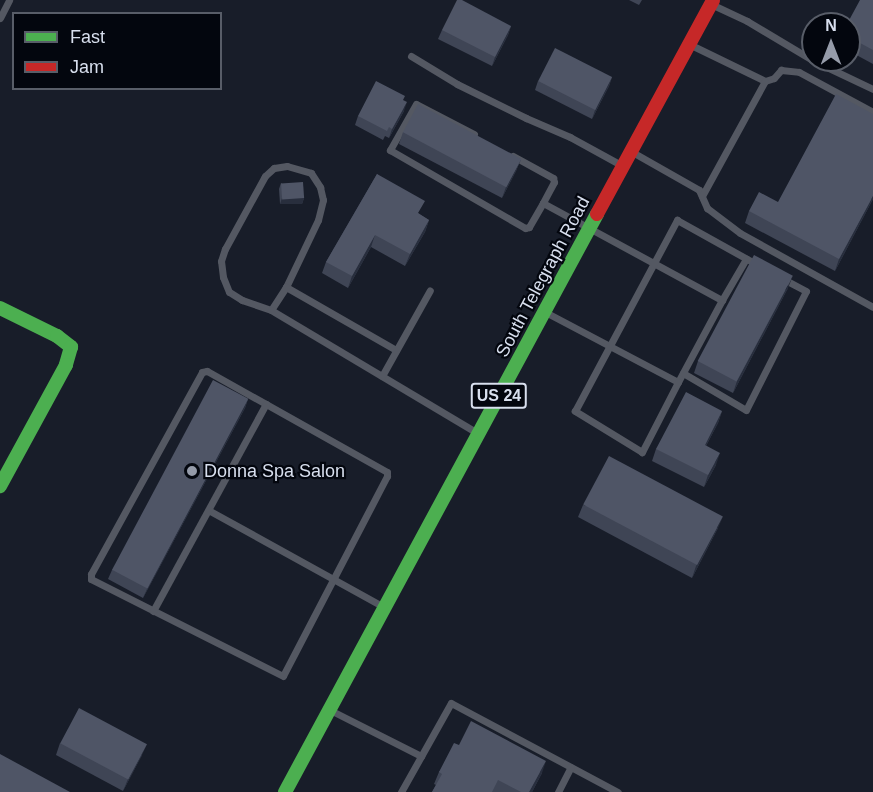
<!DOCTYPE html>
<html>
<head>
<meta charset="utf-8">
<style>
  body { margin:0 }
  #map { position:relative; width:873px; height:792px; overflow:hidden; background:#181d29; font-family:Arial,sans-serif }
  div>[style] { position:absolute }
  .lane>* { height:7px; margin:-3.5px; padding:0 3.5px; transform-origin:3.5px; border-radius:3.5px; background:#545862 }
  .fast>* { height:14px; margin:-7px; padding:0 7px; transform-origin:7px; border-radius:7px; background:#4caf50 }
  .jam>* { height:14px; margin:-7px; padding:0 7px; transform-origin:7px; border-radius:7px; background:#c62828 }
  .wall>* { inset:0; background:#3f4555 }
  .shaded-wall>* { inset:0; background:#282e3d }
  .building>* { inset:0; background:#4f5566; transform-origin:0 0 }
  .dots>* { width:16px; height:16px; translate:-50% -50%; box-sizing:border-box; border:3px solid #03060e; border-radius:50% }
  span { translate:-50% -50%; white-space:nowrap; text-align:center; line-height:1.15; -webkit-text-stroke:4.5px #03060e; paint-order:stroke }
  .shield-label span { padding:2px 4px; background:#03060e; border:2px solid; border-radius:4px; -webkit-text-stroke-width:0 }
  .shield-label { font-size:16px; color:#d8dfee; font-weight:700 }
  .street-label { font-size:18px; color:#d8dfee }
  .poi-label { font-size:18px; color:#d8dfee }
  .left { translate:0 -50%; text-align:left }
  .legend { position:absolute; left:12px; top:12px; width:210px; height:78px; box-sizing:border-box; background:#03060e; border:2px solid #585d68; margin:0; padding:8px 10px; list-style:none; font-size:18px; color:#d8dfee }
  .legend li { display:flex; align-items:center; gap:12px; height:30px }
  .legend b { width:30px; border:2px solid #585d68 }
  .north { position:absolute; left:801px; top:12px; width:60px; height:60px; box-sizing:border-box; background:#03060e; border:2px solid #585d68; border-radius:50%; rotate:0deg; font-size:16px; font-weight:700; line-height:24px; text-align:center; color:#d8dfee }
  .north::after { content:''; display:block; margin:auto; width:21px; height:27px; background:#959ba9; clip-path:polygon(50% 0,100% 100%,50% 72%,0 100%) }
</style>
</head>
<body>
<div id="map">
  <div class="lane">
    <i style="left:713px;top:5px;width:38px;rotate:25deg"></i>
    <i style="left:747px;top:21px;width:78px;rotate:30.8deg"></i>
    <i style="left:814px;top:61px;width:65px;rotate:25.4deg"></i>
    <i style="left:0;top:18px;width:20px;rotate:-63deg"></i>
    <i style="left:691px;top:45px;width:82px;rotate:25.9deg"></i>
    <i style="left:765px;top:81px;width:9px;rotate:-18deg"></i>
    <i style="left:774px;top:78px;width:11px;rotate:-49deg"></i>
    <i style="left:781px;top:70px;width:18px;rotate:6deg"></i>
    <i style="left:799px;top:72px;width:84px;rotate:28.4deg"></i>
    <i style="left:411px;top:56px;width:54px;rotate:31.3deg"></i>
    <i style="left:457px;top:84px;width:77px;rotate:26.2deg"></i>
    <i style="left:526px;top:118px;width:48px;rotate:23.4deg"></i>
    <i style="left:570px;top:137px;width:58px;rotate:28.8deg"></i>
    <i style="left:474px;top:134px;width:65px;rotate:-152.7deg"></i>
    <i style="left:416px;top:104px;width:53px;rotate:119.5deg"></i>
    <i style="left:390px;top:150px;width:156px;rotate:30deg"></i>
    <i style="left:525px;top:228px;width:4px;rotate:-14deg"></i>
    <i style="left:529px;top:227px;width:28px;rotate:-60deg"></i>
    <i style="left:543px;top:203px;width:204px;rotate:28.5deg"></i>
    <i style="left:722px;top:300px;width:93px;rotate:118.2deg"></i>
    <i style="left:678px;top:382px;width:148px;rotate:-152.2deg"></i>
    <i style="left:634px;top:153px;width:75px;rotate:29.6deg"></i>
    <i style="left:699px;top:190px;width:20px;rotate:66deg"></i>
    <i style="left:707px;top:208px;width:41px;rotate:37.1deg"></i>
    <i style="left:740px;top:233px;width:152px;rotate:29.1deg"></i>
    <i style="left:513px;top:156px;width:46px;rotate:28.8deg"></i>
    <i style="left:553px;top:178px;width:4px;rotate:76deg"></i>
    <i style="left:554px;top:182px;width:24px;rotate:118deg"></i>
    <i style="left:702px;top:196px;width:131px;rotate:-61.3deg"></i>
    <i style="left:722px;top:300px;width:48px;rotate:-59.7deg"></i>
    <i style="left:271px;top:310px;width:31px;rotate:-161deg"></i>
    <i style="left:242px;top:300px;width:15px;rotate:-148deg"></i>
    <i style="left:229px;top:292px;width:16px;rotate:-112deg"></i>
    <i style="left:223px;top:277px;width:16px;rotate:-97deg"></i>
    <i style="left:221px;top:261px;width:13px;rotate:-72deg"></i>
    <i style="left:225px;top:249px;width:83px;rotate:-61.3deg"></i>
    <i style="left:265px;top:176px;width:12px;rotate:-42deg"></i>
    <i style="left:274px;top:168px;width:13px;rotate:-9deg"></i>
    <i style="left:287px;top:166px;width:25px;rotate:16deg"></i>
    <i style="left:311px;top:173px;width:17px;rotate:57deg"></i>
    <i style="left:320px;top:187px;width:13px;rotate:77deg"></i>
    <i style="left:323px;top:200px;width:21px;rotate:104deg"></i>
    <i style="left:318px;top:220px;width:74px;rotate:115.5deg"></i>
    <i style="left:396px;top:350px;width:127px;rotate:-150.2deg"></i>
    <i style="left:286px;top:287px;width:27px;rotate:123deg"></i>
    <i style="left:271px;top:310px;width:239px;rotate:30.8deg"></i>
    <i style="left:207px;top:371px;width:206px;rotate:29.3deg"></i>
    <i style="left:387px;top:472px;width:4px;rotate:90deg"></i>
    <i style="left:387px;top:476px;width:225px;rotate:117.5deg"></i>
    <i style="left:283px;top:676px;width:215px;rotate:-153.2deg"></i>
    <i style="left:91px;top:579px;width:5px;rotate:-90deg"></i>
    <i style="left:91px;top:574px;width:230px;rotate:-61.2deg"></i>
    <i style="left:202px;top:372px;width:5px;rotate:-11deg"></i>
    <i style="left:683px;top:373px;width:73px;rotate:30.4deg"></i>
    <i style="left:746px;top:410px;width:133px;rotate:-63.2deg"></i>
    <i style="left:806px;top:291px;width:26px;rotate:-152deg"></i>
    <i style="left:382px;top:376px;width:98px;rotate:-60.8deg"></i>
    <i style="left:678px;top:382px;width:79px;rotate:117.2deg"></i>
    <i style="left:642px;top:452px;width:79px;rotate:-148.5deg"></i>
    <i style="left:575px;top:411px;width:217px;rotate:-61.9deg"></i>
    <i style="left:677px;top:220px;width:93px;rotate:29.1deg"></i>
    <i style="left:210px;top:511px;width:196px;rotate:28.9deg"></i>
    <i style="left:153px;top:611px;width:236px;rotate:-61.4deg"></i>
    <i style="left:332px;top:711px;width:100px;rotate:26.8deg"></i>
    <i style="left:401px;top:792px;width:102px;rotate:-60.7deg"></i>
    <i style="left:451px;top:703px;width:189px;rotate:28.1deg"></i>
    <i style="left:558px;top:792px;width:28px;rotate:-63deg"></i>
  </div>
  <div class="fast">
    <i style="left:0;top:308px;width:64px;rotate:26.2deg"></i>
    <i style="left:57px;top:336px;width:18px;rotate:38deg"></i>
    <i style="left:71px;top:347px;width:19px;rotate:106deg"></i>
    <i style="left:66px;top:365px;width:138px;rotate:118.6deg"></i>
    <i style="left:285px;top:792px;width:657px;rotate:-61.64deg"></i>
  </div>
  <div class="jam">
    <i style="left:597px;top:214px;width:243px;rotate:-61.5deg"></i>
  </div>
  <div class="wall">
    <i style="clip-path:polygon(629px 0,642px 0,639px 5px)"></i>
    <i style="clip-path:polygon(873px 0,873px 64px,849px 51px,849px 24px)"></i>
    <i style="clip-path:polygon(511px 26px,508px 35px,492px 66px,438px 39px,442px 30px)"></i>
    <i style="clip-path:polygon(612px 77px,609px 86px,592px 119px,535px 90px,538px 81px)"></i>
    <i style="clip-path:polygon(403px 100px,404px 111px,389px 138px,385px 136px,383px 140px,355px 125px,358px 116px)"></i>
    <i style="clip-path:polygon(403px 132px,521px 159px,516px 171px,502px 198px,399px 144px)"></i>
    <i style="clip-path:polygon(377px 174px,419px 214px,429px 220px,425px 232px,405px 266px,371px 247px,348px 288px,322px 273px,326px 262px)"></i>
    <i style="clip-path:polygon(281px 183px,304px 198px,302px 204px,280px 204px,279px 189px)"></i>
    <i style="clip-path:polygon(873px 199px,835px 271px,745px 223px,749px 211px,778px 202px)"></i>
    <i style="clip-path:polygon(788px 288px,733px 393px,694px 373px,698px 361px)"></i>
    <i style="clip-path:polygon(248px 399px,245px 408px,143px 598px,108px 579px,112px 570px)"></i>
    <i style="clip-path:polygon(722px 411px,718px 423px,706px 446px,716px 465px,704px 487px,652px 461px,656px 449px)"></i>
    <i style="clip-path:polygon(583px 505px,718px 528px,692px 578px,578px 517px)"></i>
    <i style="clip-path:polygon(60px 743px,142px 755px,123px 791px,56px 755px)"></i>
    <i style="clip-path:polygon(459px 745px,542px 773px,532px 792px,432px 792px,436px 785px,434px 784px,439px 772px)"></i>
  </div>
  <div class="shaded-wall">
    <i style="clip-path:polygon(511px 26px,508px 35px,492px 66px,495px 57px)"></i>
    <i style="clip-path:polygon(612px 77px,609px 86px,592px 119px,595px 110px)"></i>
    <i style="clip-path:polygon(407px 102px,404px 111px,389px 138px,392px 129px)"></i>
    <i style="clip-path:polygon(521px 159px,516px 171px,502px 198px,506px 187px)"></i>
    <i style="clip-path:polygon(873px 196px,873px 199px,835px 271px,839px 259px)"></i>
    <i style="clip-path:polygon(282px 198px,304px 198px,302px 204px,280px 204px)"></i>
    <i style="clip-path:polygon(429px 220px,425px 232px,405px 266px,410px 254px)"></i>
    <i style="clip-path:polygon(375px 235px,371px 247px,348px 288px,352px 276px)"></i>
    <i style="clip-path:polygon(793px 276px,788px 288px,733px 393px,737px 381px)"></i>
    <i style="clip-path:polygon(248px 399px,245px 408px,143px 598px,147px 589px)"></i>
    <i style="clip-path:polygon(722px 411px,718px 423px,700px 457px,705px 445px)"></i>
    <i style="clip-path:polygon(720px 453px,716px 465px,704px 487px,708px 475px)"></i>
    <i style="clip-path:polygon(723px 517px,718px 528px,692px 578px,696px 566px)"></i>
    <i style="clip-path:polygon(147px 744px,142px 755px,123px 791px,128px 779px)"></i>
    <i style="clip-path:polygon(546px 761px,542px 773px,532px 792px,529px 792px)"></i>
  </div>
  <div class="building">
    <i style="clip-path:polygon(457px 0,462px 0,511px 26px,495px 57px,442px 30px)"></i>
    <i style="clip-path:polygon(860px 0,873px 0,873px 50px,849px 37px,849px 24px,847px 24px)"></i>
    <i style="left:555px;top:48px;width:64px;height:37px;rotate:27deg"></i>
    <i style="clip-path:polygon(376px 81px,405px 96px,403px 100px,407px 102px,392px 129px,389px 127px,387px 131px,358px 116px)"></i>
    <i style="clip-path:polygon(836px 94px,873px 114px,873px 196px,839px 259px,749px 211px,759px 192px,778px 202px)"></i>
    <i style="left:418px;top:104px;width:117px;height:32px;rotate:28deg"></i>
    <i style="clip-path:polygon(377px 174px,425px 201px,418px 213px,429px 220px,410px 254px,375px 235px,352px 276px,326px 262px)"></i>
    <i style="left:303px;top:182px;width:16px;height:22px;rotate:86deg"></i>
    <i style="left:754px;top:255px;width:44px;height:120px;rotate:28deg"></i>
    <i style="left:213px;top:380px;width:40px;height:215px;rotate:28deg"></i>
    <i style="clip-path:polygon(686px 392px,722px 411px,705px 445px,720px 453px,708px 475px,656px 449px)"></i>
    <i style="left:609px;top:456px;width:129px;height:55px;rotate:28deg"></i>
    <i style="left:79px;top:708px;width:77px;height:40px;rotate:28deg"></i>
    <i style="clip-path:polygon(471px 721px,546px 761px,529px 792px,521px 792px,498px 780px,492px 792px,432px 792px,442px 774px,439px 772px,454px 743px,459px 745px)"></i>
    <i style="clip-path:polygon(0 754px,70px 792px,0 792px)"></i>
  </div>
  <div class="dots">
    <i style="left:192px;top:471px;background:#959ba9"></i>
  </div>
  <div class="shield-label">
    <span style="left:499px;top:396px">US 24</span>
  </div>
  <div class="street-label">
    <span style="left:543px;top:277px;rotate:-62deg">South Telegraph Road</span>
  </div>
  <div class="poi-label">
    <span class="left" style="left:204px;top:471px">Donna Spa Salon</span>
  </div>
  <ul class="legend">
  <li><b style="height:8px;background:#4caf50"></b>Fast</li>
  <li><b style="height:8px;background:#c62828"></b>Jam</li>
  </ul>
  <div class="north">N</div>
</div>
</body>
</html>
